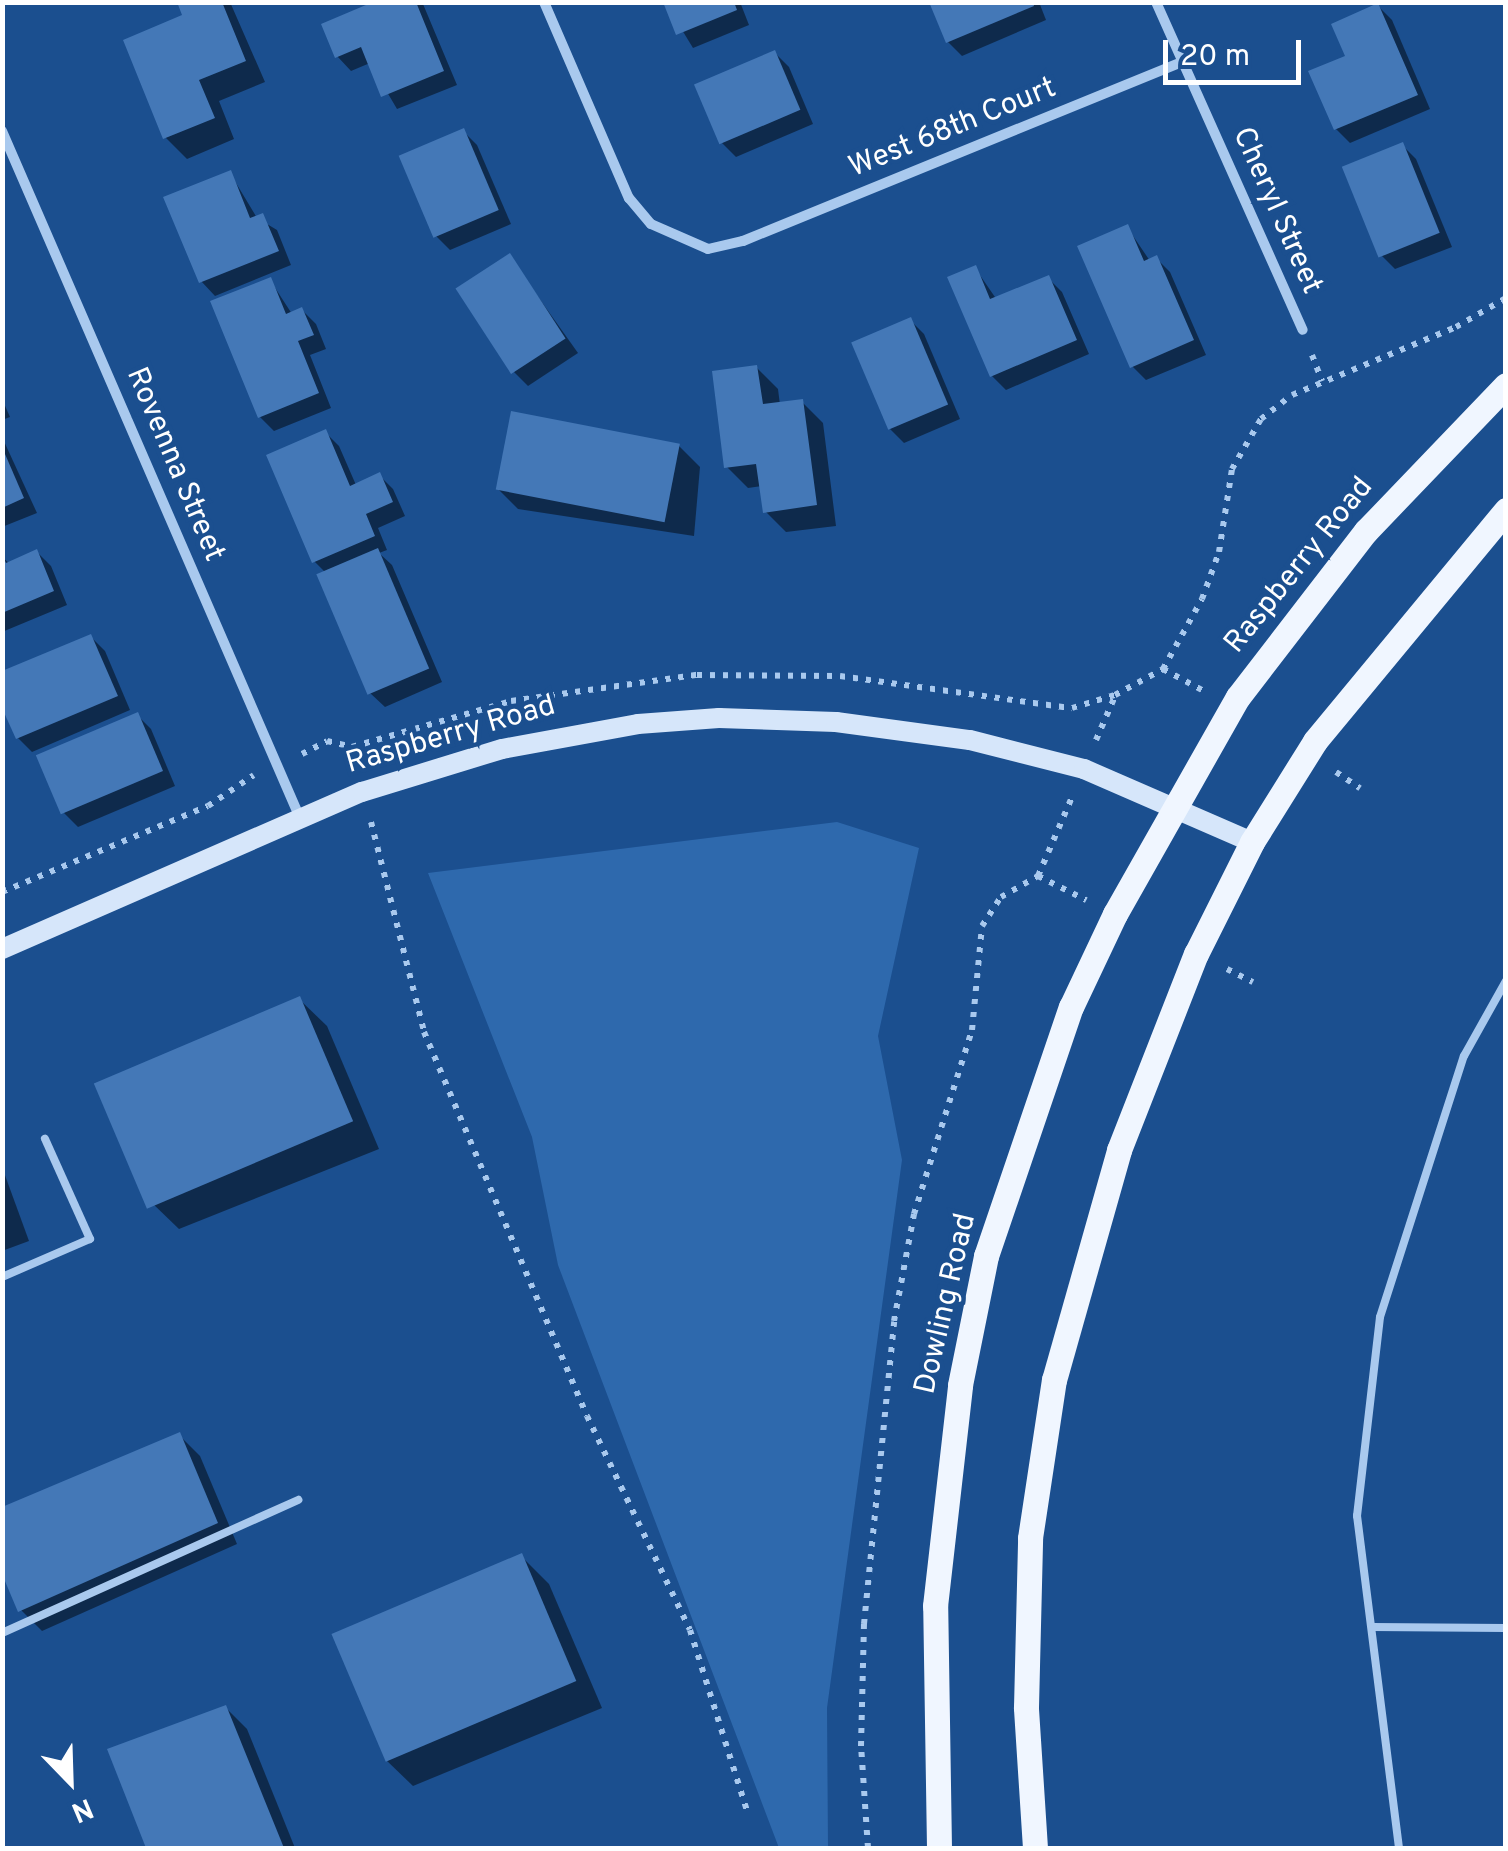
<!DOCTYPE html>
<html>
<head>
<meta charset="utf-8">
<style>
  body { margin:0 }
  #map { position:relative; width:1508px; height:1851px; overflow:hidden; background:#1b4f8f; font-family:Overpass,sans-serif }
  div>[style] { position:absolute }
  .green>* { inset:0; background:#2e69ad }
  .shadow>* { inset:0; background:#0007 }
  .building>* { inset:0; background:#4478b7; transform-origin:0 0 }
  .path>* { height:6px; margin-top:-3px; transform-origin:0; background:repeating-linear-gradient(90deg,#a9c9ee 0 5px,transparent 0 13px) }
  .service>* { height:8px; margin:-4px; padding:0 4px; transform-origin:4px; border-radius:4px; background:#a9c9ee }
  .minor>* { height:10px; margin:-5px; padding:0 5px; transform-origin:5px; border-radius:5px; background:#a9c9ee }
  .secondary>* { height:20px; margin:-10px; padding:0 10px; transform-origin:10px; border-radius:10px; background:#d6e6fa }
  .primary>* { height:25px; margin:-12.5px; padding:0 12.5px; transform-origin:12.5px; border-radius:12.5px; background:#f0f6ff }
  span { translate:-50% -50%; white-space:nowrap; text-align:center; line-height:1.15; -webkit-text-stroke:9px #1b4f8f; paint-order:stroke }
  .street-label { font-size:30px; color:#fff }
  .frame { position:absolute; inset:0; border:5px solid #fff; pointer-events:none }
  .north { position:absolute; left:20px; top:1731px; width:100px; height:100px; -webkit-text-stroke:8px #1b4f8f; paint-order:stroke; rotate:157deg; font-size:28px; font-weight:700; line-height:40px; text-align:center; color:#fff }
  .north::after { content:''; display:block; margin:auto; width:35px; height:45px; background:#fff; clip-path:polygon(50% 0,100% 100%,50% 72%,0 100%) }
  .scale { position:absolute; left:1163px; top:40px; width:138px; height:45px; box-sizing:border-box; border:5px solid #fff; border-top:0; padding-left:12px; font-size:30px; line-height:35px; white-space:nowrap; color:#fff; -webkit-text-stroke:8px #1b4f8f; paint-order:stroke }
</style>
</head>
<body>
<div id="map">
  <div class="green">
    <i style="clip-path:polygon(837px 822px,919px 848px,878px 1036px,902px 1160px,827px 1708px,828px 1848px,779px 1848px,558px 1265px,532px 1137px,428px 873px)"></i>
  </div>
  <div class="shadow">
    <i style="clip-path:polygon(180px 2px,230px 2px,265px 82px,219px 101px,234px 139px,187px 159px,166px 138px,185px 16px)"></i>
    <i style="clip-path:polygon(379px 2px,423px 4px,457px 85px,397px 109px,370px 63px,351px 71px,337px 56px)"></i>
    <i style="clip-path:polygon(665px 2px,740px 2px,749px 25px,693px 48px)"></i>
    <i style="clip-path:polygon(932px 2px,1039px 2px,1046px 20px,962px 56px,948px 42px)"></i>
    <i style="clip-path:polygon(1378px 6px,1392px 20px,1430px 109px,1350px 143px,1336px 129px,1348px 57px)"></i>
    <i style="clip-path:polygon(775px 53px,789px 67px,813px 124px,736px 157px,722px 143px)"></i>
    <i style="clip-path:polygon(463px 131px,477px 145px,511px 224px,450px 250px,436px 236px)"></i>
    <i style="clip-path:polygon(1402px 145px,1416px 159px,1452px 247px,1395px 269px,1381px 255px)"></i>
    <i style="clip-path:polygon(230px 173px,257px 218px,277px 230px,291px 265px,215px 296px,201px 281px)"></i>
    <i style="clip-path:polygon(1127px 227px,1150px 261px,1156px 258px,1170px 272px,1206px 355px,1146px 380px,1132px 366px)"></i>
    <i style="clip-path:polygon(509px 256px,578px 353px,528px 386px,514px 372px)"></i>
    <i style="clip-path:polygon(975px 268px,997px 300px,1048px 278px,1062px 292px,1089px 354px,1006px 390px,992px 376px)"></i>
    <i style="clip-path:polygon(270px 280px,292px 314px,302px 310px,316px 324px,326px 349px,310px 355px,331px 408px,274px 431px,260px 417px)"></i>
    <i style="clip-path:polygon(910px 320px,924px 334px,960px 419px,904px 443px,890px 429px)"></i>
    <i style="clip-path:polygon(757px 368px,778px 389px,780px 405px,802px 402px,823px 423px,836px 526px,786px 532px,765px 511px,762px 486px,748px 488px,727px 467px)"></i>
    <i style="clip-path:polygon(2px 399px,10px 417px,2px 420px)"></i>
    <i style="clip-path:polygon(325px 432px,339px 446px,356px 485px,379px 475px,393px 489px,405px 516px,378px 528px,387px 550px,379px 553px,392px 565px,442px 682px,385px 707px,370px 693px,326px 573px,314px 561px)"></i>
    <i style="clip-path:polygon(2px 437px,37px 513px,2px 527px)"></i>
    <i style="clip-path:polygon(678px 445px,700px 467px,694px 536px,518px 509px,497px 488px)"></i>
    <i style="clip-path:polygon(37px 552px,51px 566px,67px 605px,2px 632px,2px 557px,10px 564px)"></i>
    <i style="clip-path:polygon(91px 637px,105px 651px,130px 710px,32px 752px,18px 738px)"></i>
    <i style="clip-path:polygon(137px 715px,151px 729px,175px 786px,78px 827px,64px 813px)"></i>
    <i style="clip-path:polygon(299px 999px,327px 1026px,379px 1149px,179px 1229px,151px 1202px)"></i>
    <i style="clip-path:polygon(2px 1167px,29px 1241px,2px 1251px)"></i>
    <i style="clip-path:polygon(179px 1435px,200px 1456px,237px 1544px,42px 1631px,21px 1610px)"></i>
    <i style="clip-path:polygon(521px 1556px,549px 1584px,602px 1708px,413px 1786px,385px 1759px)"></i>
    <i style="clip-path:polygon(226px 1708px,247px 1729px,295px 1848px,148px 1848px,110px 1750px)"></i>
  </div>
  <div class="building">
    <i style="clip-path:polygon(177px 2px,222px 2px,246px 61px,199px 80px,215px 118px,163px 139px,123px 40px,182px 15px)"></i>
    <i style="clip-path:polygon(373px 2px,416px 2px,444px 71px,381px 97px,361px 47px,335px 58px,321px 24px)"></i>
    <i style="clip-path:polygon(663px 2px,734px 2px,737px 10px,676px 35px)"></i>
    <i style="clip-path:polygon(929px 2px,1033px 2px,1034px 6px,946px 43px)"></i>
    <i style="clip-path:polygon(1378px 3px,1418px 95px,1334px 130px,1308px 71px,1345px 56px,1331px 24px)"></i>
    <i style="left:775px;top:50px;width:65px;height:88px;rotate:67deg"></i>
    <i style="left:464px;top:128px;width:89px;height:71px;rotate:67deg"></i>
    <i style="left:1403px;top:142px;width:98px;height:66px;rotate:68deg"></i>
    <i style="clip-path:polygon(231px 170px,250px 218px,263px 213px,279px 251px,199px 283px,163px 197px)"></i>
    <i style="clip-path:polygon(1128px 224px,1144px 261px,1157px 255px,1194px 340px,1130px 368px,1077px 246px)"></i>
    <i style="left:510px;top:253px;width:102px;height:65px;rotate:57deg"></i>
    <i style="clip-path:polygon(976px 265px,990px 299px,1049px 275px,1077px 340px,990px 377px,947px 277px)"></i>
    <i style="clip-path:polygon(271px 277px,286px 314px,302px 307px,314px 335px,298px 341px,319px 393px,258px 418px,210px 301px)"></i>
    <i style="left:911px;top:317px;width:95px;height:65px;rotate:67deg"></i>
    <i style="clip-path:polygon(757px 365px,763px 404px,803px 399px,817px 505px,763px 513px,756px 464px,724px 468px,712px 371px)"></i>
    <i style="left:511px;top:411px;width:172px;height:80px;rotate:11deg"></i>
    <i style="clip-path:polygon(326px 429px,350px 486px,380px 472px,393px 502px,366px 514px,375px 536px,312px 563px,266px 455px)"></i>
    <i style="clip-path:polygon(2px 447px,24px 498px,2px 508px)"></i>
    <i style="left:378px;top:548px;width:131px;height:67px;rotate:67deg"></i>
    <i style="clip-path:polygon(37px 549px,54px 591px,2px 613px,2px 554px,6px 563px)"></i>
    <i style="clip-path:polygon(91px 634px,118px 696px,16px 739px,2px 708px,2px 671px)"></i>
    <i style="left:138px;top:712px;width:64px;height:111px;rotate:67deg"></i>
    <i style="left:300px;top:996px;width:136px;height:224px;rotate:67deg"></i>
    <i style="clip-path:polygon(180px 1432px,218px 1523px,18px 1612px,2px 1574px,2px 1507px)"></i>
    <i style="left:522px;top:1553px;width:139px;height:207px;rotate:67deg"></i>
    <i style="clip-path:polygon(226px 1705px,284px 1848px,146px 1848px,107px 1749px)"></i>
  </div>
  <div class="path">
    <i style="left:1312px;top:355px;width:28px;rotate:69deg"></i>
    <i style="left:1163px;top:669px;width:44px;rotate:28.3deg"></i>
    <i style="left:1096px;top:740px;width:48px;rotate:-66.6deg"></i>
    <i style="left:302px;top:754px;width:28px;rotate:-27deg"></i>
    <i style="left:327px;top:741px;width:26px;rotate:13deg"></i>
    <i style="left:352px;top:747px;width:166px;rotate:-16.1deg"></i>
    <i style="left:511px;top:701px;width:188px;rotate:-8deg"></i>
    <i style="left:697px;top:675px;width:143px;rotate:0.4deg"></i>
    <i style="left:840px;top:676px;width:234px;rotate:7.9deg"></i>
    <i style="left:1072px;top:708px;width:45px;rotate:-16.8deg"></i>
    <i style="left:1115px;top:695px;width:55px;rotate:-28.4deg"></i>
    <i style="left:1163px;top:669px;width:80px;rotate:-60.9deg"></i>
    <i style="left:1202px;top:599px;width:50px;rotate:-70.1deg"></i>
    <i style="left:1219px;top:552px;width:84px;rotate:-81.1deg"></i>
    <i style="left:1232px;top:469px;width:58px;rotate:-59.9deg"></i>
    <i style="left:1261px;top:419px;width:39px;rotate:-38deg"></i>
    <i style="left:1292px;top:395px;width:178px;rotate:-22.5deg"></i>
    <i style="left:1456px;top:327px;width:58px;rotate:-30.1deg"></i>
    <i style="left:1336px;top:772px;width:29px;rotate:34deg"></i>
    <i style="left:371px;top:822px;width:217px;rotate:75.8deg"></i>
    <i style="left:424px;top:1032px;width:417px;rotate:67deg"></i>
    <i style="left:587px;top:1416px;width:237px;rotate:64.3deg"></i>
    <i style="left:690px;top:1630px;width:190px;rotate:72.5deg"></i>
    <i style="left:1038px;top:876px;width:54px;rotate:26.6deg"></i>
    <i style="left:2px;top:892px;width:223px;rotate:-22.7deg"></i>
    <i style="left:208px;top:806px;width:55px;rotate:-34deg"></i>
    <i style="left:1227px;top:969px;width:29px;rotate:27deg"></i>
    <i style="left:868px;top:1848px;width:102px;rotate:-93.9deg"></i>
    <i style="left:861px;top:1746px;width:122px;rotate:-88.6deg"></i>
    <i style="left:864px;top:1624px;width:304px;rotate:-84.3deg"></i>
    <i style="left:894px;top:1321px;width:109px;rotate:-79.4deg"></i>
    <i style="left:914px;top:1214px;width:193px;rotate:-72.5deg"></i>
    <i style="left:972px;top:1030px;width:104px;rotate:-84.5deg"></i>
    <i style="left:982px;top:926px;width:35px;rotate:-57deg"></i>
    <i style="left:1001px;top:897px;width:43px;rotate:-29.6deg"></i>
    <i style="left:1038px;top:876px;width:86px;rotate:-66.7deg"></i>
  </div>
  <div class="service">
    <i style="left:2px;top:1277px;width:96px;rotate:-23.4deg"></i>
    <i style="left:90px;top:1239px;width:110px;rotate:-114.2deg"></i>
    <i style="left:1372px;top:1627px;width:134px;rotate:0.4deg"></i>
    <i style="left:2px;top:1633px;width:325px;rotate:-24.2deg"></i>
    <i style="left:1399px;top:1848px;width:335px;rotate:-97.2deg"></i>
    <i style="left:1357px;top:1516px;width:200px;rotate:-83.4deg"></i>
    <i style="left:1380px;top:1317px;width:274px;rotate:-72.2deg"></i>
    <i style="left:1464px;top:1056px;width:86px;rotate:-60.8deg"></i>
  </div>
  <div class="minor">
    <i style="left:544px;top:2px;width:214px;rotate:66.6deg"></i>
    <i style="left:629px;top:198px;width:34px;rotate:50deg"></i>
    <i style="left:651px;top:224px;width:62px;rotate:23.7deg"></i>
    <i style="left:708px;top:249px;width:36px;rotate:-13deg"></i>
    <i style="left:743px;top:241px;width:473px;rotate:-22.2deg"></i>
    <i style="left:1156px;top:2px;width:359px;rotate:65.9deg"></i>
    <i style="left:2px;top:131px;width:749px;rotate:66.55deg"></i>
  </div>
  <div class="secondary">
    <i style="left:2px;top:949px;width:393px;rotate:-23.6deg"></i>
    <i style="left:362px;top:792px;width:146px;rotate:-17.1deg"></i>
    <i style="left:502px;top:749px;width:138px;rotate:-10.4deg"></i>
    <i style="left:638px;top:724px;width:81px;rotate:-4.2deg"></i>
    <i style="left:719px;top:718px;width:117px;rotate:2deg"></i>
    <i style="left:836px;top:722px;width:135px;rotate:7.7deg"></i>
    <i style="left:970px;top:740px;width:118px;rotate:14.3deg"></i>
    <i style="left:1084px;top:769px;width:183px;rotate:23.5deg"></i>
  </div>
  <div class="primary">
    <i style="left:939px;top:1848px;width:242px;rotate:-90.9deg"></i>
    <i style="left:935px;top:1606px;width:222px;rotate:-83.5deg"></i>
    <i style="left:960px;top:1385px;width:132px;rotate:-78.6deg"></i>
    <i style="left:986px;top:1256px;width:263px;rotate:-71.2deg"></i>
    <i style="left:1071px;top:1007px;width:103px;rotate:-64.7deg"></i>
    <i style="left:1115px;top:914px;width:249px;rotate:-60.5deg"></i>
    <i style="left:1238px;top:697px;width:210px;rotate:-52.4deg"></i>
    <i style="left:1366px;top:531px;width:202px;rotate:-46.2deg"></i>
    <i style="left:1035px;top:1848px;width:141px;rotate:-93.7deg"></i>
    <i style="left:1026px;top:1707px;width:169px;rotate:-88.6deg"></i>
    <i style="left:1030px;top:1538px;width:160px;rotate:-81.4deg"></i>
    <i style="left:1054px;top:1380px;width:239px;rotate:-74.2deg"></i>
    <i style="left:1119px;top:1150px;width:211px;rotate:-68.6deg"></i>
    <i style="left:1196px;top:954px;width:125px;rotate:-63.4deg"></i>
    <i style="left:1252px;top:842px;width:119px;rotate:-58deg"></i>
    <i style="left:1315px;top:741px;width:300px;rotate:-50.4deg"></i>
  </div>
  <div class="street-label">
    <span style="left:953px;top:129px;rotate:-22deg">West 68th Court</span>
    <span style="left:1276px;top:211px;rotate:66deg">Cheryl Street</span>
    <span style="left:174px;top:465px;rotate:67deg">Rovenna Street</span>
    <span style="left:1300px;top:566px;rotate:-51deg">Raspberry Road</span>
    <span style="left:451px;top:736px;rotate:-16deg">Raspberry Road</span>
    <span style="left:947px;top:1304px;rotate:-77deg">Dowling Road</span>
  </div>
  <div class="frame"></div>
  <div class="north">N</div>
  <div class="scale">20 m</div>
</div>
</body>
</html>
